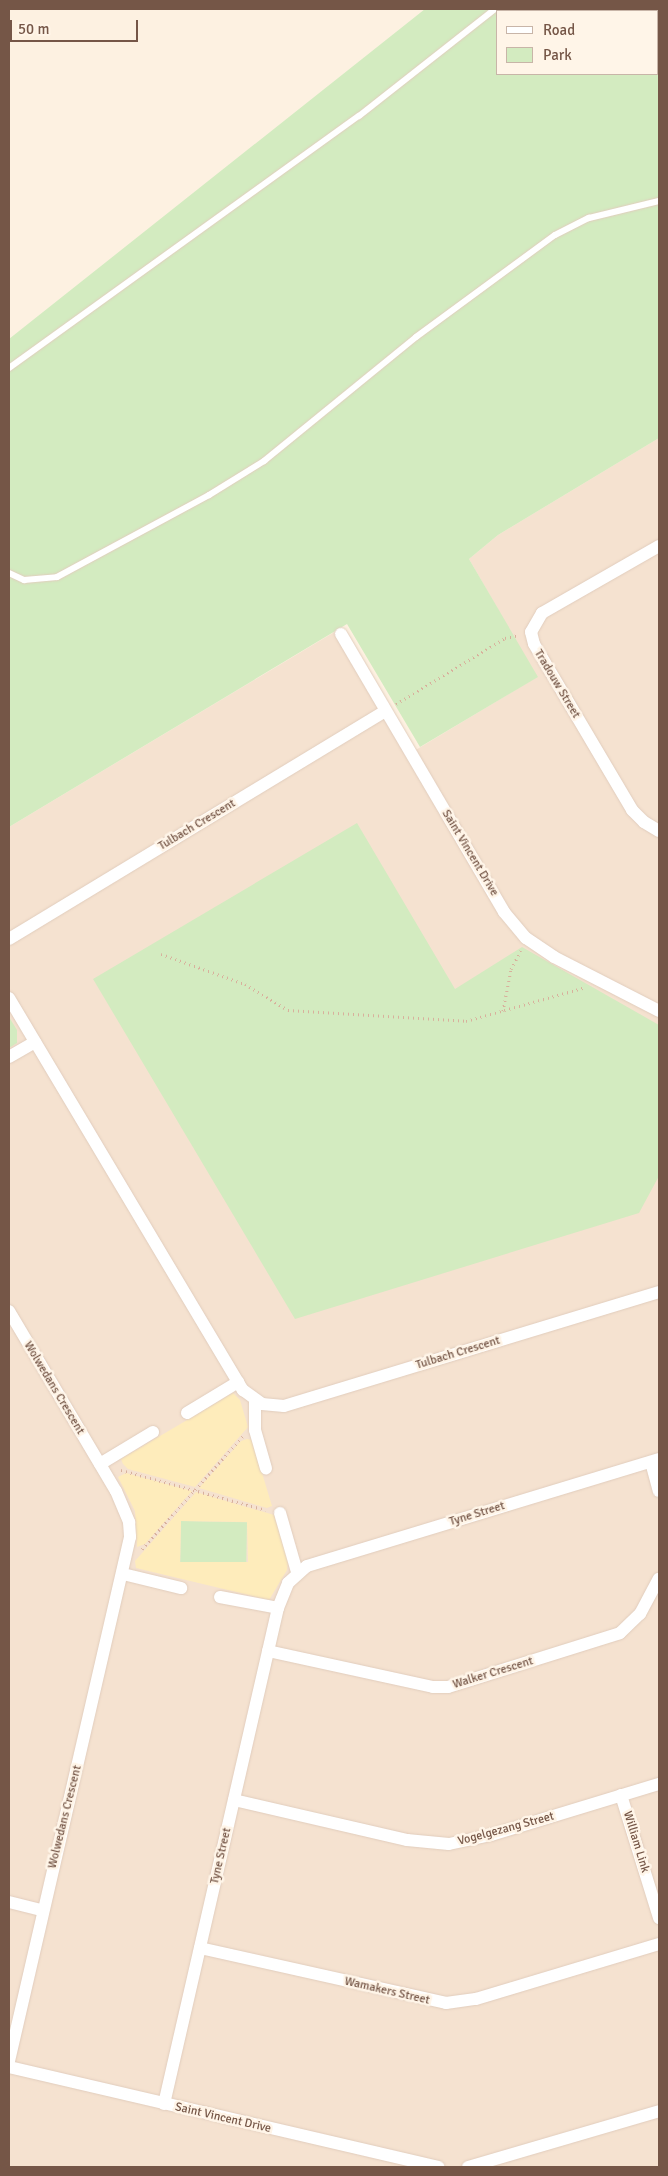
<!DOCTYPE html>
<html>
<head>
<meta charset="utf-8">
<style>
  body { margin:0 }
  #map { position:relative; width:668px; height:2176px; overflow:hidden; background:#fdf1e1; font-family:Signika,sans-serif }
  div>[style] { position:absolute }
  .residential>* { inset:0; background:#f5e2d0 }
  .green>* { inset:0; background:#d3ebc0; transform-origin:0 0 }
  .sand>* { inset:0; background:#feecbb }
  .path>* { height:3px; margin-top:-1.5px; transform-origin:0; background:repeating-linear-gradient(90deg,#d8b09c 0 1px,transparent 0 5px) }
  .roads { filter:drop-shadow(0 0 1px #e1cdbd) drop-shadow(0 0 1px #e1cdbd) }
  .service>* { height:6px; margin:-3px; padding:0 3px; transform-origin:3px; border-radius:3px; background:#fff }
  .minor>* { height:12px; margin:-6px; padding:0 6px; transform-origin:6px; border-radius:6px; background:#fff }
  span { translate:-50% -50%; white-space:nowrap; text-align:center; line-height:1.15; -webkit-text-stroke:5px #fff5e8; paint-order:stroke }
  .street-label { font-size:12px; color:#755647 }
  .frame { position:absolute; inset:0; border:10px solid #755647; pointer-events:none }
  .legend { position:absolute; left:496px; top:10px; width:162px; height:65px; box-sizing:border-box; background:#fff5e8; border:1px solid #c8b5a8; margin:0; padding:6px 9px; list-style:none; font-size:15px; color:#755647 }
  .legend li { display:flex; align-items:center; gap:10px; height:25px }
  .legend b { width:25px; border:1px solid #c8b5a8 }
  .scale { position:absolute; left:10px; top:20px; width:128px; height:22px; box-sizing:border-box; border:2px solid #755647; border-top:0; padding-left:6px; font-size:15px; line-height:18px; white-space:nowrap; color:#755647; -webkit-text-stroke:4px #fff5e8; paint-order:stroke }
</style>
</head>
<body>
<div id="map">
  <div class="residential">
    <i style="clip-path:polygon(659px 438px,659px 2167px,9px 2167px,9px 827px,341px 628px,414px 751px,537px 677px,469px 559px,498px 535px)"></i>
  </div>
  <div class="green">
    <i style="clip-path:polygon(evenodd,425px 9px,659px 9px,659px 438px,498px 535px,469px 559px,538px 677px,420px 747px,347px 624px,9px 827px,9px 339px,425px 9px,497px 11px,657px 11px,657px 74px,497px 74px,497px 11px)"></i>
    <i style="clip-path:polygon(357px 823px,455px 989px,522px 947px,659px 1025px,659px 1176px,639px 1213px,295px 1319px,93px 979px)"></i>
    <i style="clip-path:polygon(9px 1017px,17px 1030px,17px 1043px,9px 1048px)"></i>
    <i style="left:181px;top:1521px;width:66px;height:41px;rotate:1deg"></i>
  </div>
  <div class="sand">
    <i style="clip-path:polygon(233px 1393px,240px 1400px,248px 1427px,195px 1487px,128px 1469px,123px 1464px,121px 1459px)"></i>
    <i style="clip-path:polygon(247px 1439px,252px 1440px,272px 1506px,267px 1508px,199px 1488px,241px 1441px)"></i>
    <i style="clip-path:polygon(126px 1473px,192px 1491px,145px 1544px,137px 1547px,135px 1511px,118px 1477px)"></i>
    <i style="clip-path:polygon(evenodd,196px 1492px,274px 1515px,288px 1561px,287px 1570px,269px 1600px,136px 1568px,135px 1561px,196px 1492px,181px 1521px,247px 1522px,248px 1562px,180px 1562px,181px 1521px)"></i>
  </div>
  <div class="path">
    <i style="left:396px;top:704px;width:127px;rotate:-31.2deg"></i>
    <i style="left:505px;top:638px;width:14px;rotate:-12deg"></i>
    <i style="left:161px;top:954px;width:89px;rotate:19.7deg"></i>
    <i style="left:245px;top:984px;width:50px;rotate:31.2deg"></i>
    <i style="left:288px;top:1010px;width:178px;rotate:3.5deg"></i>
    <i style="left:466px;top:1021px;width:122px;rotate:-15.8deg"></i>
    <i style="left:503px;top:1011px;width:43px;rotate:-79.2deg"></i>
    <i style="left:511px;top:969px;width:21px;rotate:-62deg"></i>
    <i style="left:121px;top:1470px;width:150px;rotate:15.4deg"></i>
    <i style="left:142px;top:1549px;width:152px;rotate:-48.2deg"></i>
  </div>
  <div class="roads">
    <div class="service">
      <i style="left:9px;top:368px;width:431px;rotate:-35.8deg"></i>
      <i style="left:359px;top:116px;width:173px;rotate:-38.2deg"></i>
      <i style="left:9px;top:573px;width:17px;rotate:25deg"></i>
      <i style="left:24px;top:580px;width:33px;rotate:-5deg"></i>
      <i style="left:57px;top:577px;width:173px;rotate:-28.3deg"></i>
      <i style="left:209px;top:495px;width:65px;rotate:-31.7deg"></i>
      <i style="left:264px;top:461px;width:196px;rotate:-39.2deg"></i>
      <i style="left:416px;top:337px;width:172px;rotate:-36.3deg"></i>
      <i style="left:555px;top:235px;width:38px;rotate:-27deg"></i>
      <i style="left:589px;top:218px;width:72px;rotate:-13.7deg"></i>
    </div>
    <div class="minor">
      <i style="left:659px;top:546px;width:135px;rotate:150.2deg"></i>
      <i style="left:542px;top:613px;width:22px;rotate:120deg"></i>
      <i style="left:531px;top:632px;width:12px;rotate:76deg"></i>
      <i style="left:534px;top:644px;width:193px;rotate:59.4deg"></i>
      <i style="left:632px;top:810px;width:17px;rotate:45deg"></i>
      <i style="left:644px;top:822px;width:17px;rotate:31deg"></i>
      <i style="left:341px;top:634px;width:322px;rotate:59.6deg"></i>
      <i style="left:504px;top:912px;width:34px;rotate:50deg"></i>
      <i style="left:526px;top:938px;width:34px;rotate:34deg"></i>
      <i style="left:554px;top:957px;width:118px;rotate:27.2deg"></i>
      <i style="left:9px;top:939px;width:440px;rotate:-31.2deg"></i>
      <i style="left:9px;top:998px;width:457px;rotate:59.2deg"></i>
      <i style="left:243px;top:1390px;width:24px;rotate:36deg"></i>
      <i style="left:262px;top:1404px;width:22px;rotate:5deg"></i>
      <i style="left:284px;top:1406px;width:392px;rotate:-16.9deg"></i>
      <i style="left:9px;top:1057px;width:30px;rotate:-30deg"></i>
      <i style="left:9px;top:1311px;width:209px;rotate:59.3deg"></i>
      <i style="left:116px;top:1491px;width:34px;rotate:67deg"></i>
      <i style="left:129px;top:1522px;width:15px;rotate:86deg"></i>
      <i style="left:130px;top:1537px;width:538px;rotate:103deg"></i>
      <i style="left:255px;top:1401px;width:29px;rotate:90deg"></i>
      <i style="left:255px;top:1430px;width:40px;rotate:74deg"></i>
      <i style="left:187px;top:1413px;width:60px;rotate:-31.3deg"></i>
      <i style="left:651px;top:1462px;width:30px;rotate:75deg"></i>
      <i style="left:100px;top:1464px;width:62px;rotate:-31.1deg"></i>
      <i style="left:280px;top:1513px;width:61px;rotate:73.9deg"></i>
      <i style="left:123px;top:1574px;width:60px;rotate:13.6deg"></i>
      <i style="left:220px;top:1597px;width:59px;rotate:10.7deg"></i>
      <i style="left:268px;top:1651px;width:169px;rotate:12.3deg"></i>
      <i style="left:433px;top:1687px;width:15px"></i>
      <i style="left:448px;top:1687px;width:180px;rotate:-17.4deg"></i>
      <i style="left:620px;top:1633px;width:28px;rotate:-44deg"></i>
      <i style="left:640px;top:1614px;width:40px;rotate:-62deg"></i>
      <i style="left:621px;top:1795px;width:129px;rotate:72.8deg"></i>
      <i style="left:234px;top:1800px;width:178px;rotate:13deg"></i>
      <i style="left:407px;top:1840px;width:42px;rotate:5.4deg"></i>
      <i style="left:449px;top:1844px;width:43px;rotate:-12.1deg"></i>
      <i style="left:491px;top:1835px;width:176px;rotate:-16.9deg"></i>
      <i style="left:9px;top:1902px;width:34px;rotate:14deg"></i>
      <i style="left:200px;top:1948px;width:252px;rotate:12.6deg"></i>
      <i style="left:446px;top:2003px;width:30px;rotate:-8deg"></i>
      <i style="left:476px;top:1999px;width:191px;rotate:-16.7deg"></i>
      <i style="left:9px;top:2067px;width:441px;rotate:13.1deg"></i>
      <i style="left:164px;top:2104px;width:509px;rotate:-77.06deg"></i>
      <i style="left:278px;top:1608px;width:27px;rotate:-68deg"></i>
      <i style="left:288px;top:1583px;width:25px;rotate:-42deg"></i>
      <i style="left:307px;top:1566px;width:368px;rotate:-16.9deg"></i>
      <i style="left:468px;top:2167px;width:199px;rotate:-16.3deg"></i>
    </div>
  </div>
  <div class="street-label">
    <span style="left:557px;top:684px;rotate:59deg">Tradouw Street</span>
    <span style="left:197px;top:825px;rotate:-31deg">Tulbach Crescent</span>
    <span style="left:470px;top:853px;rotate:59deg">Saint Vincent Drive</span>
    <span style="left:458px;top:1353px;rotate:-17deg">Tulbach Crescent</span>
    <span style="left:54px;top:1388px;rotate:59deg">Wolwedans Crescent</span>
    <span style="left:477px;top:1514px;rotate:-17deg">Tyne Street</span>
    <span style="left:493px;top:1673px;rotate:-17deg">Walker Crescent</span>
    <span style="left:65px;top:1817px;rotate:-76deg">Wolwedans Crescent</span>
    <span style="left:506px;top:1829px;rotate:-15deg">Vogelgezang Street</span>
    <span style="left:636px;top:1842px;rotate:73deg">William Link</span>
    <span style="left:221px;top:1856px;rotate:-77deg">Tyne Street</span>
    <span style="left:387px;top:1991px;rotate:13deg">Wamakers Street</span>
    <span style="left:223px;top:2118px;rotate:13deg">Saint Vincent Drive</span>
  </div>
  <div class="frame"></div>
  <ul class="legend">
  <li><b style="height:6px;background:#fff"></b>Road</li>
  <li><b style="height:14px;background:#d3ebc0"></b>Park</li>
  </ul>
  <div class="scale">50 m</div>
</div>
</body>
</html>
